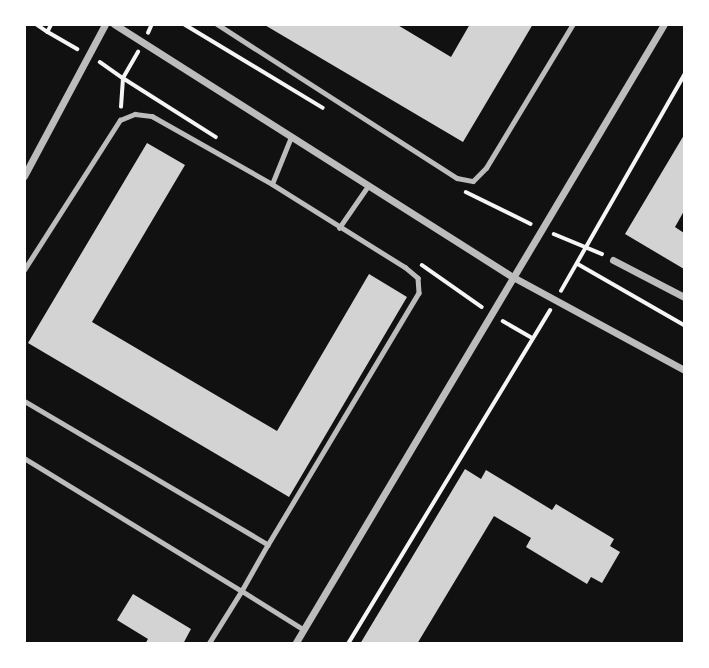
<!DOCTYPE html>
<html>
<head>
<meta charset="utf-8">
<style>
  body { margin:0 }
  #map { position:relative; width:709px; height:668px; overflow:hidden; background:#111; font-family:"Golos Text",sans-serif }
  div>[style] { position:absolute }
  .building>* { inset:0; background:#d3d3d3 }
  .path>* { height:3.5px; margin:-1.75px; padding:0 1.75px; transform-origin:1.75px; border-radius:1.75px; background:#f5f5f5 }
  .service>* { height:4.5px; margin:-2.25px; padding:0 2.25px; transform-origin:2.25px; border-radius:2.25px; background:#bcbcbc }
  .minor>* { height:7px; margin:-3.5px; padding:0 3.5px; transform-origin:3.5px; border-radius:3.5px; background:#bcbcbc }
  span { translate:-50% -50%; white-space:nowrap; text-align:center; line-height:1.15; -webkit-text-stroke:7px #fff; paint-order:stroke }
  .frame { position:absolute; inset:0; border:26px solid #fff; pointer-events:none }
</style>
</head>
<body>
<div id="map">
  <div class="building">
    <i style="clip-path:polygon(263px 24px,396px 24px,451px 57px,470px 24px,533px 24px,463px 142px)"></i>
    <i style="clip-path:polygon(684px 135px,684px 211px,675px 227px,684px 233px,684px 269px,625px 234px)"></i>
    <i style="clip-path:polygon(147px 143px,185px 165px,92px 322px,277px 431px,369px 274px,407px 297px,289px 497px,28px 343px)"></i>
    <i style="clip-path:polygon(465px 469px,481px 479px,486px 470px,552px 510px,556px 504px,614px 539px,610px 546px,620px 552px,602px 583px,591px 577px,587px 584px,526px 547px,531px 538px,494px 516px,417px 644px,360px 644px)"></i>
    <i style="clip-path:polygon(133px 594px,191px 629px,183px 644px,145px 644px,148px 639px,117px 620px)"></i>
  </div>
  <div class="path">
    <i style="left:36px;top:24px;width:14px;rotate:34deg"></i>
    <i style="left:52px;top:24px;width:9px;rotate:117deg"></i>
    <i style="left:48px;top:32px;width:34px;rotate:30deg"></i>
    <i style="left:184px;top:24px;width:162px;rotate:31.1deg"></i>
    <i style="left:148px;top:33px;width:10px;rotate:-66deg"></i>
    <i style="left:100px;top:62px;width:28px;rotate:35deg"></i>
    <i style="left:123px;top:78px;width:30px;rotate:-60deg"></i>
    <i style="left:121px;top:107px;width:29px;rotate:-86deg"></i>
    <i style="left:123px;top:78px;width:110px;rotate:32.4deg"></i>
    <i style="left:466px;top:192px;width:72px;rotate:26.2deg"></i>
    <i style="left:554px;top:234px;width:52px;rotate:22.6deg"></i>
    <i style="left:578px;top:264px;width:122px;rotate:29.9deg"></i>
    <i style="left:422px;top:265px;width:73px;rotate:35deg"></i>
    <i style="left:561px;top:291px;width:249px;rotate:-60.3deg"></i>
    <i style="left:503px;top:321px;width:34px;rotate:30deg"></i>
    <i style="left:348px;top:644px;width:390px;rotate:-58.8deg"></i>
  </div>
  <div class="service">
    <i style="left:217px;top:24px;width:285px;rotate:32.7deg"></i>
    <i style="left:457px;top:178px;width:16px;rotate:11deg"></i>
    <i style="left:473px;top:181px;width:18px;rotate:-45deg"></i>
    <i style="left:486px;top:168px;width:168px;rotate:-58.9deg"></i>
    <i style="left:272px;top:184px;width:51px;rotate:-68deg"></i>
    <i style="left:339px;top:228px;width:51px;rotate:-55.4deg"></i>
    <i style="left:24px;top:270px;width:178px;rotate:-57.4deg"></i>
    <i style="left:120px;top:120px;width:16px;rotate:-22deg"></i>
    <i style="left:135px;top:114px;width:17px;rotate:7deg"></i>
    <i style="left:152px;top:116px;width:138px;rotate:29.5deg"></i>
    <i style="left:272px;top:184px;width:157px;rotate:32deg"></i>
    <i style="left:405px;top:267px;width:17px;rotate:40deg"></i>
    <i style="left:418px;top:278px;width:15px;rotate:86deg"></i>
    <i style="left:419px;top:293px;width:294px;rotate:120.9deg"></i>
    <i style="left:268px;top:545px;width:283px;rotate:-149.5deg"></i>
    <i style="left:24px;top:458px;width:255px;rotate:31.4deg"></i>
    <i style="left:242px;top:591px;width:62px;rotate:121.9deg"></i>
    <i style="left:268px;top:545px;width:53px;rotate:119.5deg"></i>
    <i style="left:242px;top:591px;width:72px;rotate:31.9deg"></i>
  </div>
  <div class="minor">
    <i style="left:114px;top:24px;width:472px;rotate:32.4deg"></i>
    <i style="left:513px;top:277px;width:195px;rotate:28.5deg"></i>
    <i style="left:24px;top:176px;width:172px;rotate:-61.9deg"></i>
    <i style="left:613px;top:260px;width:80px;rotate:27.5deg"></i>
    <i style="left:295px;top:644px;width:721px;rotate:-59.24deg"></i>
  </div>
  <div class="frame"></div>
</div>
</body>
</html>
